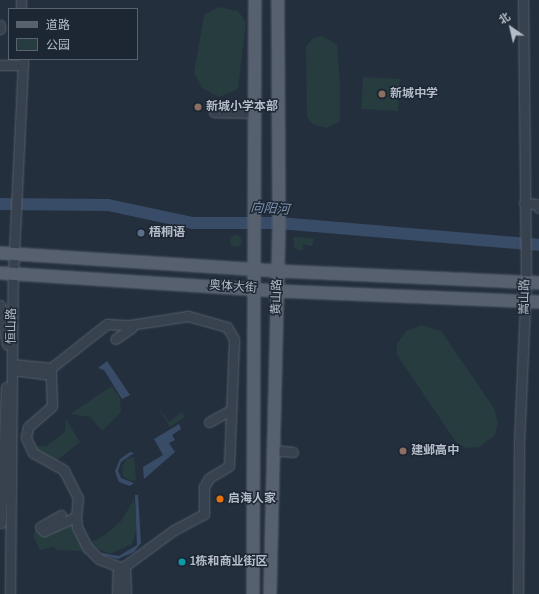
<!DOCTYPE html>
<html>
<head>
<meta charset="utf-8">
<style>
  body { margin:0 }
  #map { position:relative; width:539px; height:594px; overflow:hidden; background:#242f3e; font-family:"Archivo Narrow","Noto Sans SC",sans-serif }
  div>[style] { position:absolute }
  .green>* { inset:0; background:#263c3f; transform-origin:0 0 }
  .round { border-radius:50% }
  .water>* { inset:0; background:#394c67 }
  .river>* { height:12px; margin:-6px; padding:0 6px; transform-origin:6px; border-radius:6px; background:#394c67 }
  .roads { filter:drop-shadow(0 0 1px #565f6c) drop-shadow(0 0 1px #565f6c) }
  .minor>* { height:9px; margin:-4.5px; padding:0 4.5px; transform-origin:4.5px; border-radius:4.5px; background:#38414e }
  .major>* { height:12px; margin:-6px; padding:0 6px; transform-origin:6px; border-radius:6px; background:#56606e }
  .dots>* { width:11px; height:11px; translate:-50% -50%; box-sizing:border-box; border:2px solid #1d2633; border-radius:50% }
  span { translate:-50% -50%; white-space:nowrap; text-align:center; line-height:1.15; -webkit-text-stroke:3px #1d2633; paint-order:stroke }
  .poi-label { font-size:12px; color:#b4bcc9; font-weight:700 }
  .left { translate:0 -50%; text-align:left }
  .street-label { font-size:12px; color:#b4bcc9 }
  .water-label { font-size:13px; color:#7c92b1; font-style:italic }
  .legend { position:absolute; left:8px; top:8px; width:130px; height:52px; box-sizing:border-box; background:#1d2633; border:1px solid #59626f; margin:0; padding:5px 7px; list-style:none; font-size:12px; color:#b4bcc9 }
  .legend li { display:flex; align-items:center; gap:8px; height:20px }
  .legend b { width:20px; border:1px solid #59626f }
  .north { position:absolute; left:491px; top:8px; width:40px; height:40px; -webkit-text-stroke:3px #1d2633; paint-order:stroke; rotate:326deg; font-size:11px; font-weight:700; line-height:16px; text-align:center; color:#b4bcc9 }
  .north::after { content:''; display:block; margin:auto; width:14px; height:18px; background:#b4bcc9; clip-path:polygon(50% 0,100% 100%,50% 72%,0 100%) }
</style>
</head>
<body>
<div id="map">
  <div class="green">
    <i style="clip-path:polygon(218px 7px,238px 11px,246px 22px,238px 89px,219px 97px,202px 88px,194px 73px,204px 15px)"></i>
    <i style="clip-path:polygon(321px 36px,337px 44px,340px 84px,340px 121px,326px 128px,312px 124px,307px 117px,306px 47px,312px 39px)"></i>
    <i style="left:363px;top:77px;width:37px;height:32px;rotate:3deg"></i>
    <i class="round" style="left:230px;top:235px;width:12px;height:12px"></i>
    <i style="clip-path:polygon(293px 237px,314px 238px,312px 246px,303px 244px,303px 251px,294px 248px)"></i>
    <i style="clip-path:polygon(421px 325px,441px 331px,494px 408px,498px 422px,495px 435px,479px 447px,466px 448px,456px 442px,397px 355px,397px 344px,406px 331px)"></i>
    <i style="clip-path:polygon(112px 386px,120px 398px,121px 412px,102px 431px,90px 417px,70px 414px)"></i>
    <i style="clip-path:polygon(156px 404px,169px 422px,182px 412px,185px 417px,170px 427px)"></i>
    <i style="clip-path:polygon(66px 419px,80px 442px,56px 461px,40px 455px,32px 446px,46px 446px,65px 432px)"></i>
    <i style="clip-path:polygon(134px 457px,136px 480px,131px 481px,123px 476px,122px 467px,127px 459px)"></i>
    <i style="clip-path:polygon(134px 499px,137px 528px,132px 544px,110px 554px,92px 546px,91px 542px,105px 535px,122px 520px)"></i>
    <i style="clip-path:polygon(74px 520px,87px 549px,85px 556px,82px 551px,58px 550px,53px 547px,40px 550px,33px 535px,39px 527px)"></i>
  </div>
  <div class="water">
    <i style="clip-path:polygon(107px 361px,130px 395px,122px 399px,104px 370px,98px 368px)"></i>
    <i style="clip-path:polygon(179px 424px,181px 429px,172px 435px,175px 440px,169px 443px,175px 452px,144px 479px,143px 467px,163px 455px,154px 439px)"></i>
    <i style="clip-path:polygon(130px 452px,134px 453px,121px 462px,118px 471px,121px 478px,134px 483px,130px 486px,119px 482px,115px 471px,120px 459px)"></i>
    <i style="clip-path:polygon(135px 495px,138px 495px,141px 543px,134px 552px,118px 559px,103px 555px,102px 553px,119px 556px,137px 545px)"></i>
  </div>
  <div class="river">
    <i style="left:0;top:204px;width:108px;rotate:0.5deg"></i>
    <i style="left:108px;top:205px;width:87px;rotate:12deg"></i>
    <i style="left:193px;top:223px;width:86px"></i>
    <i style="left:279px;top:223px;width:261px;rotate:4.8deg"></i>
  </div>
  <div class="roads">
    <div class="minor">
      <i style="left:21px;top:0;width:9px;rotate:90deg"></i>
      <i style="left:0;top:25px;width:4px;rotate:90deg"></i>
      <i style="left:0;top:65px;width:23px"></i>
      <i style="left:214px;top:112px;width:40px;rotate:1.4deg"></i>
      <i style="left:524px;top:203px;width:12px;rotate:5deg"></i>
      <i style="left:536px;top:204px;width:5px;rotate:53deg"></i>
      <i style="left:0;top:305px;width:40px;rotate:80deg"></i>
      <i style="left:12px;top:364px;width:39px;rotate:6deg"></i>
      <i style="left:12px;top:370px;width:39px;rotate:7deg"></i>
      <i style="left:209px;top:422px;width:25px;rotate:-29deg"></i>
      <i style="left:273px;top:450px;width:20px;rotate:6deg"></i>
      <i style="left:61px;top:515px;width:24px;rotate:150deg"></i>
      <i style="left:40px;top:527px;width:6px;rotate:45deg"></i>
      <i style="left:44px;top:531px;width:35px;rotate:-24deg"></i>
      <i style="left:76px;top:517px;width:10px;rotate:84deg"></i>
      <i style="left:77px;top:527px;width:22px;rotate:63deg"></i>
      <i style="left:87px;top:547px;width:17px;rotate:45deg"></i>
      <i style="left:99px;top:559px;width:25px;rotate:21deg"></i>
      <i style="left:122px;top:568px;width:64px;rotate:-36.2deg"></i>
      <i style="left:174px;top:530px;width:34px;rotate:-28deg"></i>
      <i style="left:204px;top:514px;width:27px;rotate:-90deg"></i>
      <i style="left:204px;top:487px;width:10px;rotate:-61deg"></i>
      <i style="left:209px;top:478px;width:23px;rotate:-31deg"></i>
      <i style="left:229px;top:466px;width:127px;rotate:-87.7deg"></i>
      <i style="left:234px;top:339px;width:14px;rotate:-120deg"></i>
      <i style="left:227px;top:327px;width:41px;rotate:-164.2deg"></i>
      <i style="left:188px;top:316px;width:60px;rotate:171.3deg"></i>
      <i style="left:76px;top:517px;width:19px;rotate:-84deg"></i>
      <i style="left:78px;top:498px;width:31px;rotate:-117deg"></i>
      <i style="left:64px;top:470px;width:35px;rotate:-151deg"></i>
      <i style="left:33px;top:453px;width:17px;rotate:-115deg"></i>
      <i style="left:26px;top:438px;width:11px;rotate:-80deg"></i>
      <i style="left:28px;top:427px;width:32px;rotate:-41deg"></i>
      <i style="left:52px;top:406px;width:38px;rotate:-92deg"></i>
      <i style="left:51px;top:368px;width:71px;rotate:-38.2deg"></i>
      <i style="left:107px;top:324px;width:22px;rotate:3deg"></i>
      <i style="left:129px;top:325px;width:4px;rotate:56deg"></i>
      <i style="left:131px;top:328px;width:19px;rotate:145deg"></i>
      <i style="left:1px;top:523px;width:136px;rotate:-87.9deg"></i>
      <i style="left:125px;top:566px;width:28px;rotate:88deg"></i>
      <i style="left:10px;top:594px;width:320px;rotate:-89.5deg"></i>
      <i style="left:13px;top:274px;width:215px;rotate:-87.3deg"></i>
      <i style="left:117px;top:594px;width:27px;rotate:-88deg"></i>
      <i style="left:518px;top:594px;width:151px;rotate:-89.6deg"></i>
      <i style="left:519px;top:443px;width:161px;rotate:-87.5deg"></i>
      <i style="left:526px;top:282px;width:282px;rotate:-90.6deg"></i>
    </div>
    <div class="major">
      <i style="left:0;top:253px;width:279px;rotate:3.7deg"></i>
      <i style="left:278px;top:271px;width:261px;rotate:2.6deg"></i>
      <i style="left:0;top:273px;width:278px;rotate:3.7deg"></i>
      <i style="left:277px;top:291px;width:262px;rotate:2.4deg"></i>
      <i style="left:253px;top:594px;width:594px;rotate:-89.81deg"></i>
      <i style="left:270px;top:594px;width:371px;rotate:-88.6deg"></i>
      <i style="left:279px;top:223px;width:223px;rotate:-90.3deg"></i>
    </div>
  </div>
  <div class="dots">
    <i style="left:382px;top:94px;background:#8d6e63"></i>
    <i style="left:198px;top:107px;background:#8d6e63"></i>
    <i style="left:141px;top:233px;background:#5c6f8a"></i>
    <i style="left:403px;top:451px;background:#8d6e63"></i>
    <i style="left:220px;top:499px;background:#e8710a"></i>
    <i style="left:182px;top:562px;background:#0f9aa8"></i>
  </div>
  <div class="poi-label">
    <span class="left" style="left:390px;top:94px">新城中学</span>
    <span class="left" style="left:206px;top:107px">新城小学本部</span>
    <span class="left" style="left:149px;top:233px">梧桐语</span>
    <span class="left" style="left:411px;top:451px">建邺高中</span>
    <span class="left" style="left:228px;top:499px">启海人家</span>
    <span class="left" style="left:190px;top:562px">1栋和商业街区</span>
  </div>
  <div class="street-label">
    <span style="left:233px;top:287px;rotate:4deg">奥体大街</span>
    <span style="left:277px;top:297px;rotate:-88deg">黄山路</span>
    <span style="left:525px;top:297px;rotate:-89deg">嵩山路</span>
    <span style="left:12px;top:326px;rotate:-90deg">恒山路</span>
  </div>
  <div class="water-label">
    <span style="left:270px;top:209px;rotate:4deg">向阳河</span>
  </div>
  <ul class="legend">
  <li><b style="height:5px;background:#56606e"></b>道路</li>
  <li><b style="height:11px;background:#263c3f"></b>公园</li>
  </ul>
  <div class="north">北</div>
</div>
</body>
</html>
